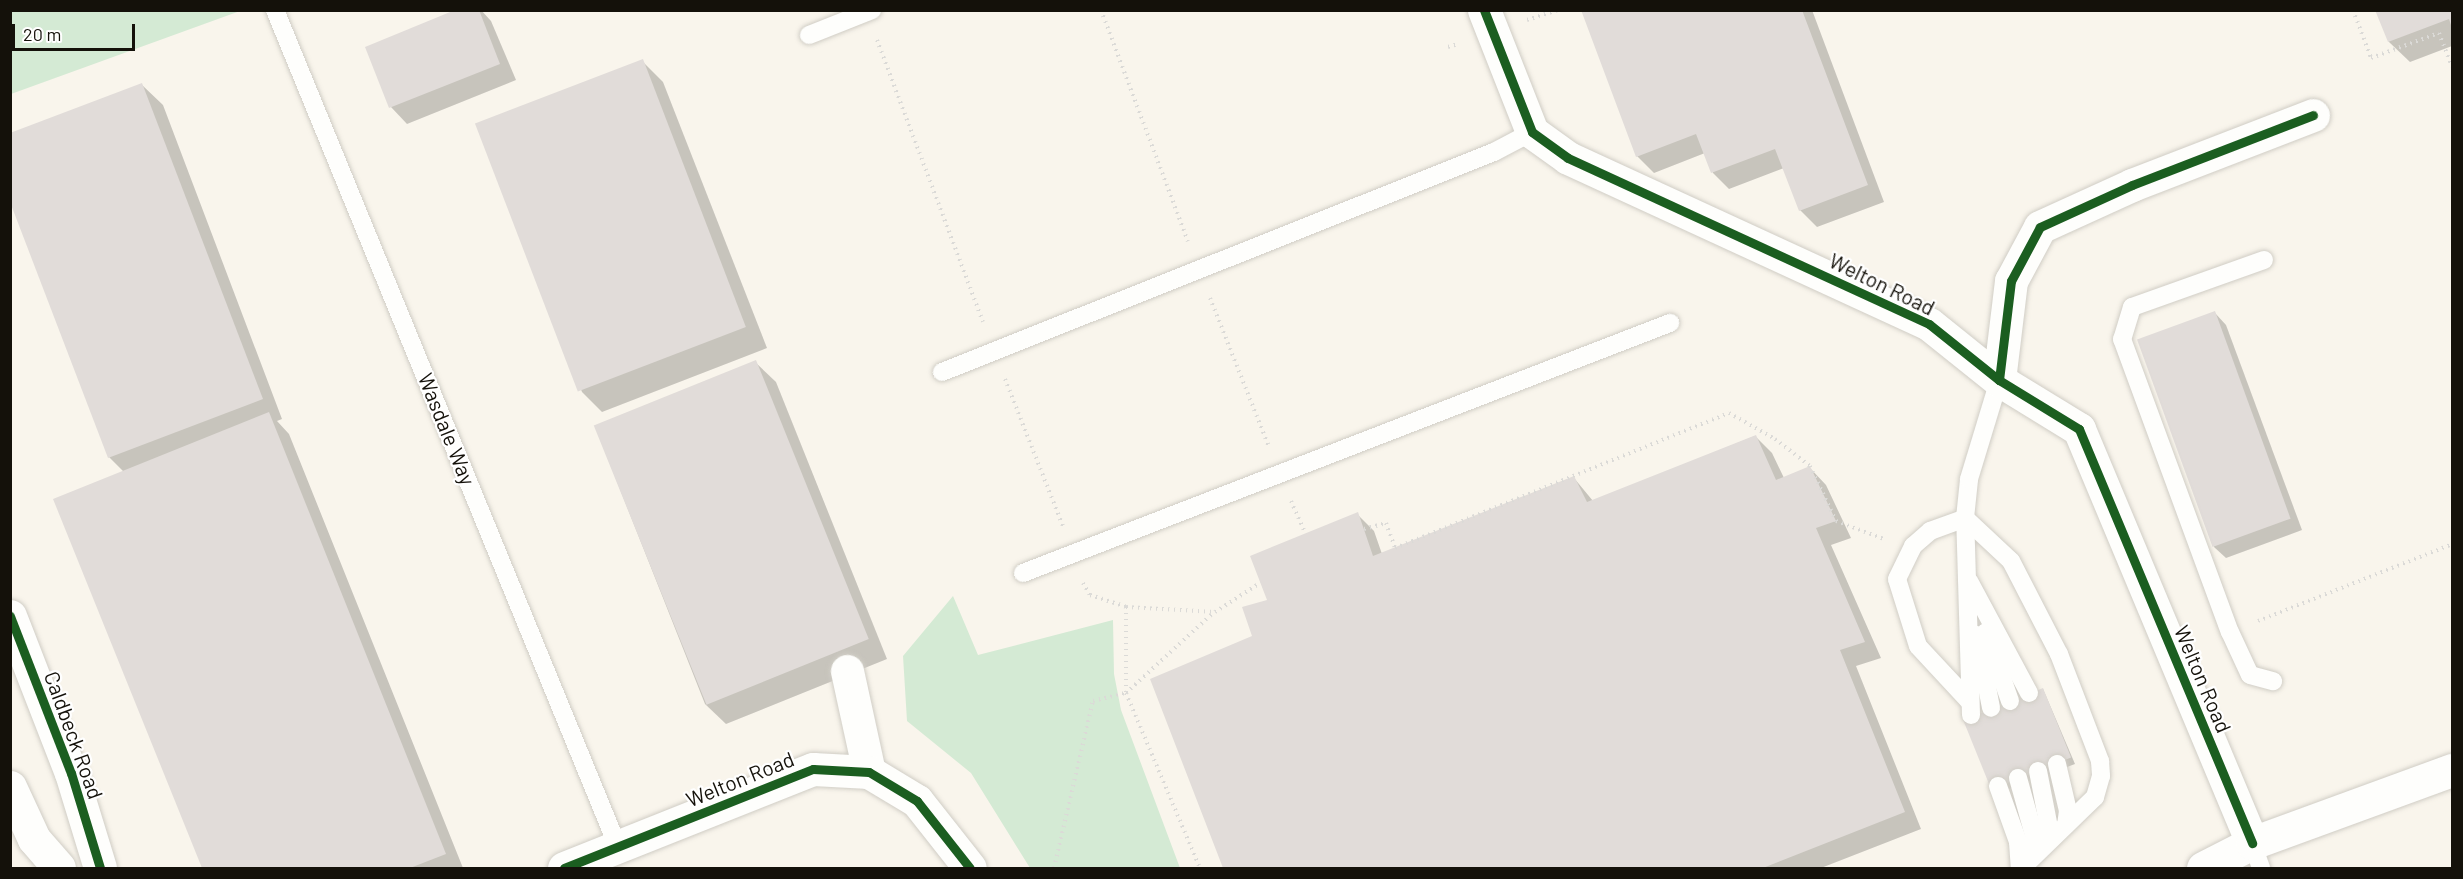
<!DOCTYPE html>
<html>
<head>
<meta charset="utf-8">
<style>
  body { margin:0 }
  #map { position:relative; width:2463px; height:879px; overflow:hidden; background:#f9f5ec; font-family:Barlow,sans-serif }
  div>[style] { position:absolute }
  .green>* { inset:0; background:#d4ead4 }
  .shadow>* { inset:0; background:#0003 }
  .building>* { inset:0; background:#e1dcd9; transform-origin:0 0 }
  .path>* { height:4px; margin-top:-2px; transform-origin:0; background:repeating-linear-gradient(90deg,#dbdad7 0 1.5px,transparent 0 6px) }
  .roads { filter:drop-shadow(0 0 2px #d0cdc5) drop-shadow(0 0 2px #d0cdc5) }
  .service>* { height:18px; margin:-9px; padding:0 9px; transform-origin:9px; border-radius:9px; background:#fefefc }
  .minor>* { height:33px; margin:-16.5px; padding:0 16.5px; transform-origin:16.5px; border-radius:16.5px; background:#fefefc }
  .cycleway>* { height:9px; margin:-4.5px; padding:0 4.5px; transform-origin:4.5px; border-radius:4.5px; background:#1b5e20 }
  span { translate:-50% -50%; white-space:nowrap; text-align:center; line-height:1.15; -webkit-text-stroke:4.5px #fff; paint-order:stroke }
  .street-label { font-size:21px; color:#14110a }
  .frame { position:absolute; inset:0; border:12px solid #14110a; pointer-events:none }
  .scale { position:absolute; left:12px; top:24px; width:123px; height:27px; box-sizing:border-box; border:3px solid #14110a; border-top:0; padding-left:8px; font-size:18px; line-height:21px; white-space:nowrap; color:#14110a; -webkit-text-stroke:4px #fff; paint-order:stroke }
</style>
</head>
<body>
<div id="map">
  <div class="green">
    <i style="clip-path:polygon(11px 10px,240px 10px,240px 11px,11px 94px)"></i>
    <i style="clip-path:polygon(953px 596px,978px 655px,1113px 620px,1114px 674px,1121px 710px,1180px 868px,1030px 868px,971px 773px,907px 721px,903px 656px)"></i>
  </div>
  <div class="shadow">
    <i style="clip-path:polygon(459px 10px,481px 10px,491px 21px,516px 80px,407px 124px,391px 107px)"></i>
    <i style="clip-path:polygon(1582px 10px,1812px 10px,1884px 202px,1817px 227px,1800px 210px,1784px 168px,1729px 189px,1713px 173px,1705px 153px,1654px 173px,1637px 156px)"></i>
    <i style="clip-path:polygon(2377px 10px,2452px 10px,2452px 46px,2410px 62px,2389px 42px)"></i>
    <i style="clip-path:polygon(642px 61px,663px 82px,767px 348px,602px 412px,582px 392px,478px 126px)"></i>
    <i style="clip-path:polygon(142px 85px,163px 105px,282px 419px,277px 421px,289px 434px,463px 868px,203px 868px,55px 500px,124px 472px,109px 457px)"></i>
    <i style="clip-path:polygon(2215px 313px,2226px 325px,2302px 530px,2226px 558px,2214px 547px)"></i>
    <i style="clip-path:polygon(755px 362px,776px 382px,887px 659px,726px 724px,705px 704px,595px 426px)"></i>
    <i style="clip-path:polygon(1755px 436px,1772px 453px,1784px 478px,1810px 468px,1826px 485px,1851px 538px,1831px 545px,1881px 658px,1856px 666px,1921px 829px,1821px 868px,1225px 868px,1152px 680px,1254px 637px,1269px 601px,1357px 514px,1374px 531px,1382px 554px,1574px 478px,1593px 501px)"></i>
    <i style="clip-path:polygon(2043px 689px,2075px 764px,1996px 794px)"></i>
  </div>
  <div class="building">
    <i style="clip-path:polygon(455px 10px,479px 10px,500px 64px,389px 108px,365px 47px)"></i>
    <i style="clip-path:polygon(1581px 10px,1802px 10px,1868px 185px,1799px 211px,1775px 149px,1711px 173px,1696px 134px,1636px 157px)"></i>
    <i style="clip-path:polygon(2375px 10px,2452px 10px,2452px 28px,2449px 19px,2388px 42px)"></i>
    <i style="left:643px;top:59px;width:287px;height:180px;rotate:69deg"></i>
    <i style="clip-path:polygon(142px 83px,263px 399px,108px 458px,10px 202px,10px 133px)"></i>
    <i style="left:2215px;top:311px;width:221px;height:83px;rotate:70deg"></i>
    <i style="left:756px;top:360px;width:301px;height:175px;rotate:68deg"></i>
    <i style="clip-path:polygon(269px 412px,446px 854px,410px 868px,202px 868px,53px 499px)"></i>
    <i style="clip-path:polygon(1756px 435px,1776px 480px,1810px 466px,1836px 521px,1816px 528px,1865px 642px,1840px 650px,1905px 812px,1763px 868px,1223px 868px,1150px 679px,1252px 636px,1242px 607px,1267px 600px,1250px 556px,1358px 512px,1373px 556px,1574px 476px,1587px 502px)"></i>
    <i style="left:2043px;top:688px;width:75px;height:86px;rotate:68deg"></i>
  </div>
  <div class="path">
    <i style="left:1101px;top:10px;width:247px;rotate:69.4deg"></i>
    <i style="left:2353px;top:10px;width:51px;rotate:69.4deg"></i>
    <i style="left:2371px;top:58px;width:72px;rotate:-20.2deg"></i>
    <i style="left:2439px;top:33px;width:36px;rotate:69deg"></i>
    <i style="left:1527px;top:20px;width:33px;rotate:-18deg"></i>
    <i style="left:877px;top:40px;width:301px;rotate:69.4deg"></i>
    <i style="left:1448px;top:47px;width:10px;rotate:-17deg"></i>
    <i style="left:1210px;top:298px;width:160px;rotate:68.4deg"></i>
    <i style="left:1005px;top:379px;width:158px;rotate:68.5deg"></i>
    <i style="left:1291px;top:501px;width:35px;rotate:66deg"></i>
    <i style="left:1364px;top:529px;width:23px;rotate:-15deg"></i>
    <i style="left:1386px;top:523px;width:27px;rotate:70deg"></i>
    <i style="left:1395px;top:548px;width:360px;rotate:-22deg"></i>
    <i style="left:1729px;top:413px;width:53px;rotate:29.5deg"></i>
    <i style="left:1775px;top:439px;width:44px;rotate:37.6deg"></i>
    <i style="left:1810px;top:466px;width:61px;rotate:64.7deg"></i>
    <i style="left:1836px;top:521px;width:51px;rotate:20.6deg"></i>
    <i style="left:1083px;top:583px;width:14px;rotate:60deg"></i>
    <i style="left:1090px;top:595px;width:38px;rotate:18deg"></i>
    <i style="left:1126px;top:607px;width:89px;rotate:3.2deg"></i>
    <i style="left:1215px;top:612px;width:54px;rotate:-32.8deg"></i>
    <i style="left:1126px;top:607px;width:86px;rotate:90deg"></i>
    <i style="left:1126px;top:693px;width:190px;rotate:67.1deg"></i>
    <i style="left:2258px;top:621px;width:209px;rotate:-21.6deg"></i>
    <i style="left:1054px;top:868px;width:171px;rotate:-76.9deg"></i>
    <i style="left:1093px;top:701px;width:34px;rotate:-14deg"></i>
    <i style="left:1126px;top:693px;width:120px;rotate:-42.6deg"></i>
  </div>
  <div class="roads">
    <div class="service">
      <i style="left:275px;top:10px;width:905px;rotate:67.72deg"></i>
      <i style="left:809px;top:35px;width:68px;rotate:-21.6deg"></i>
      <i style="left:2264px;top:260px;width:140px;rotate:160.4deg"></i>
      <i style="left:2132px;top:307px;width:34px;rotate:107deg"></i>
      <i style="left:2122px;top:339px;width:312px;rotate:69.8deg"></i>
      <i style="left:2230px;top:632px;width:47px;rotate:65.1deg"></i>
      <i style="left:2250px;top:675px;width:24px;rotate:15deg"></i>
      <i style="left:942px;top:372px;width:594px;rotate:-21.73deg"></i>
      <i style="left:1494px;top:152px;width:43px;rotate:-27.8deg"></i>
      <i style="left:1023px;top:573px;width:694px;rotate:-21.13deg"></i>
      <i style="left:1969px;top:581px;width:127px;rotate:61.8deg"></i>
      <i style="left:1986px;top:632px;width:73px;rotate:70.8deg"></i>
      <i style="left:1977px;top:635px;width:74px;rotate:79.1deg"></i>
      <i style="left:1970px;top:702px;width:76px;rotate:-132.9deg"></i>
      <i style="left:1918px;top:646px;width:70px;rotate:-107.4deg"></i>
      <i style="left:1897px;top:579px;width:37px;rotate:-64deg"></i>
      <i style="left:1913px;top:546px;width:23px;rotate:-41deg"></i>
      <i style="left:1930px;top:531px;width:37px;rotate:-20deg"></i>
      <i style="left:1965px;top:518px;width:63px;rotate:43.1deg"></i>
      <i style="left:2011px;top:561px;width:105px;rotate:62.7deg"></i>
      <i style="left:2059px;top:654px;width:115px;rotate:69deg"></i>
      <i style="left:2100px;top:761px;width:15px;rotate:86deg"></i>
      <i style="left:2101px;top:776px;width:22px;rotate:106deg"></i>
      <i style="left:2095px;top:797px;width:102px;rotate:135.8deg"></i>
      <i style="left:1971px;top:715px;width:197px;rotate:-91.7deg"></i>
      <i style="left:1965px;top:518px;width:39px;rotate:-84deg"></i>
      <i style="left:1969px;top:479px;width:103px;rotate:-73.1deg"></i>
      <i style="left:2057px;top:764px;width:48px;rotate:76.8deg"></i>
      <i style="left:2068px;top:811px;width:14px;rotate:98deg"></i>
      <i style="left:2038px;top:771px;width:68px;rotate:79deg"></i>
      <i style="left:2018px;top:778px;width:63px;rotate:74.4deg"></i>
      <i style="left:2035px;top:839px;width:16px;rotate:94deg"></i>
      <i style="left:1998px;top:786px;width:59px;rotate:70.3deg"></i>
      <i style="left:2018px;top:842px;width:26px;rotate:86deg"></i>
      <i style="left:2252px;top:843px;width:27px;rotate:70deg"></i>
    </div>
    <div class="minor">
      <i style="left:1484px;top:10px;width:131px;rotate:68.5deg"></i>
      <i style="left:1532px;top:132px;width:44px;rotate:35.8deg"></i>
      <i style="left:1568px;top:158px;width:397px;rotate:24.7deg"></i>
      <i style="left:1929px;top:324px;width:90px;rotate:38.7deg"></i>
      <i style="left:1999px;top:380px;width:94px;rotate:31.5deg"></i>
      <i style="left:2079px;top:429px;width:449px;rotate:67.3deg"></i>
      <i style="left:1999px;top:380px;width:100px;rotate:-83.1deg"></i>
      <i style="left:2011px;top:281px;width:61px;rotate:-61.8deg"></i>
      <i style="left:2040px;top:227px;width:101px;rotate:-24.5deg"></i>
      <i style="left:2132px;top:185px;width:194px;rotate:-21.1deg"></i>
      <i style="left:10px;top:616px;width:168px;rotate:68.8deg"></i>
      <i style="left:71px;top:773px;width:99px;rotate:73deg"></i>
      <i style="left:847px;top:671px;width:103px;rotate:77.7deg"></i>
      <i style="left:10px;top:787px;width:57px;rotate:65.2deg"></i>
      <i style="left:34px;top:839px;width:38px;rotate:49deg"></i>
      <i style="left:564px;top:868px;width:268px;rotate:-21.7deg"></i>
      <i style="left:813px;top:769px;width:56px;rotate:3.1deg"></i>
      <i style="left:869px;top:772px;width:56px;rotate:31.1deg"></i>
      <i style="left:917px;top:801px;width:85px;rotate:51.7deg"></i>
      <i style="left:2203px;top:868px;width:55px;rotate:-27deg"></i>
      <i style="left:2252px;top:843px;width:213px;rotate:-20.1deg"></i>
    </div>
  </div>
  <div class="cycleway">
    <i style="left:1484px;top:10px;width:131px;rotate:68.5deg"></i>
    <i style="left:1532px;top:132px;width:44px;rotate:35.8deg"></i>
    <i style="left:1568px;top:158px;width:397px;rotate:24.7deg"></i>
    <i style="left:1929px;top:324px;width:90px;rotate:38.7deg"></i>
    <i style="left:1999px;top:380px;width:94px;rotate:31.5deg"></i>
    <i style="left:2079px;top:429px;width:449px;rotate:67.3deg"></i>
    <i style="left:1999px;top:380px;width:100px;rotate:-83.1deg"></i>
    <i style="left:2011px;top:281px;width:61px;rotate:-61.8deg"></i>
    <i style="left:2040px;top:227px;width:101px;rotate:-24.5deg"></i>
    <i style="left:2132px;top:185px;width:194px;rotate:-21.1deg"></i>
    <i style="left:10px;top:616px;width:168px;rotate:68.8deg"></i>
    <i style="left:71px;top:773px;width:99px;rotate:73deg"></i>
    <i style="left:564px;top:868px;width:268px;rotate:-21.7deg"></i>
    <i style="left:813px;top:769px;width:56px;rotate:3.1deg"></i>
    <i style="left:869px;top:772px;width:56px;rotate:31.1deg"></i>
    <i style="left:917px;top:801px;width:85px;rotate:51.7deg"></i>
  </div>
  <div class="street-label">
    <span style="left:1882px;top:284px;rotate:26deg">Welton Road</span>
    <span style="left:447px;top:429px;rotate:68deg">Wasdale Way</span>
    <span style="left:2203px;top:679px;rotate:67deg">Welton Road</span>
    <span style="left:74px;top:735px;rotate:70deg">Caldbeck Road</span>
    <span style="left:740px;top:779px;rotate:-22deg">Welton Road</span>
  </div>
  <div class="frame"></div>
  <div class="scale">20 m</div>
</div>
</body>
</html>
